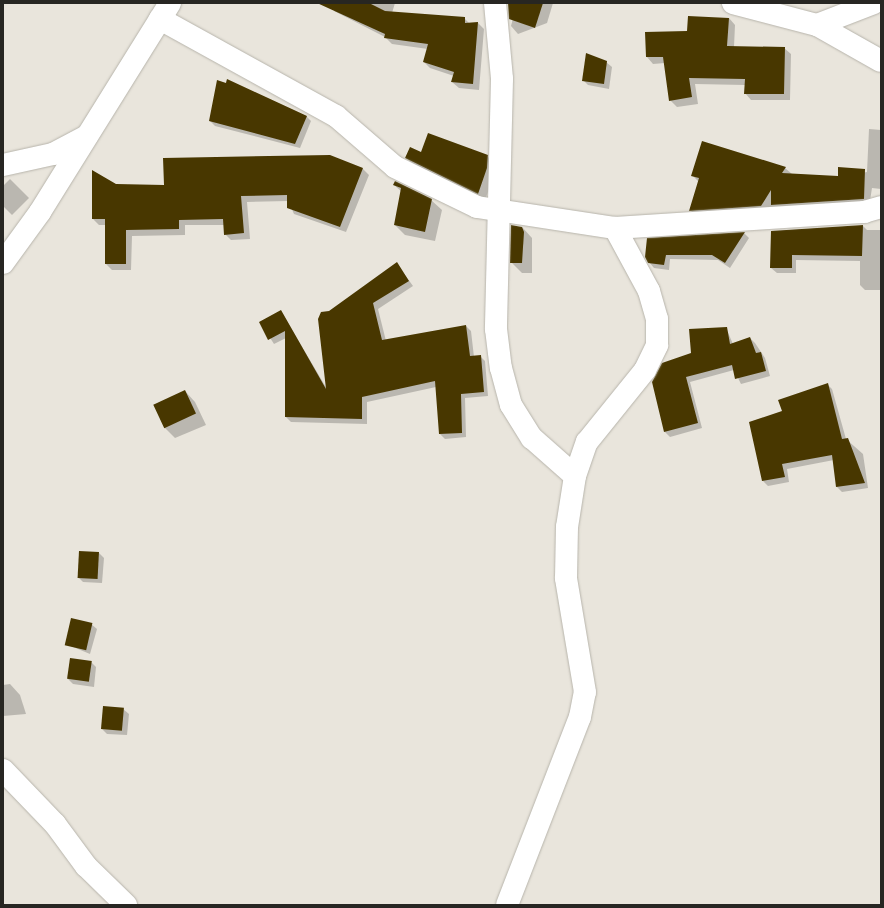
<!DOCTYPE html>
<html>
<head>
<meta charset="utf-8">
<style>
  body { margin:0 }
  #map { position:relative; width:884px; height:908px; overflow:hidden; background:#e9e5dc; font-family:Roboto,sans-serif }
  div>[style] { position:absolute }
  .shadow>* { inset:0; background:#0003 }
  .building>* { inset:0; background:#483700; transform-origin:0 0 }
  .roads { filter:drop-shadow(0 0 1px #b7b4ab) drop-shadow(0 0 1px #b7b4ab) }
  .minor>* { height:22px; margin:-11px; padding:0 11px; transform-origin:11px; border-radius:11px; background:#fff }
  .tertiary>* { height:22px; margin:-11px; padding:0 11px; transform-origin:11px; border-radius:11px; background:#fff }
  span { translate:-50% -50%; white-space:nowrap; text-align:center; line-height:1.15; -webkit-text-stroke:4px #e9e5dc; paint-order:stroke }
  .frame { position:absolute; inset:0; border:4px solid #272622; pointer-events:none }
</style>
</head>
<body>
<div id="map">
  <div class="shadow">
    <i style="clip-path:polygon(357px 3px,395px 3px,392px 13px,464px 18px,470px 24px,478px 23px,484px 29px,479px 90px,459px 88px,452px 82px,454px 76px,430px 68px,424px 62px,428px 49px,392px 44px,385px 37px,334px 11px)"></i>
    <i style="clip-path:polygon(517px 3px,553px 3px,547px 23px,518px 34px,511px 26px)"></i>
    <i style="clip-path:polygon(729px 18px,735px 25px,734px 47px,784px 48px,791px 54px,790px 100px,751px 100px,745px 93px,745px 85px,695px 84px,698px 104px,677px 107px,670px 100px,665px 63px,653px 64px,647px 57px,688px 32px)"></i>
    <i style="clip-path:polygon(606px 62px,612px 67px,609px 89px,588px 85px,583px 80px)"></i>
    <i style="clip-path:polygon(227px 80px,306px 116px,311px 121px,300px 148px,215px 126px,210px 121px)"></i>
    <i style="clip-path:polygon(869px 129px,881px 130px,881px 189px,872px 188px,869px 207px,780px 213px,774px 207px,769px 214px,698px 218px,690px 210px,699px 182px,693px 176px,703px 142px,785px 168px,792px 174px,839px 177px,867px 172px)"></i>
    <i style="clip-path:polygon(421px 154px,487px 156px,495px 164px,494px 176px,485px 200px,414px 165px,406px 158px)"></i>
    <i style="clip-path:polygon(363px 169px,369px 175px,346px 232px,294px 214px,288px 201px,247px 202px,250px 239px,231px 240px,225px 234px,225px 225px,185px 225px,185px 235px,132px 236px,131px 270px,112px 270px,106px 264px,106px 225px,99px 225px,93px 219px,116px 185px,165px 186px)"></i>
    <i style="clip-path:polygon(10px 179px,29px 198px,12px 215px,3px 206px,3px 186px)"></i>
    <i style="clip-path:polygon(394px 185px,431px 200px,442px 210px,435px 241px,405px 235px,395px 225px,402px 192px)"></i>
    <i style="clip-path:polygon(863px 226px,867px 230px,881px 230px,881px 290px,865px 290px,860px 285px,860px 261px,796px 260px,796px 273px,777px 273px,771px 268px,772px 231px)"></i>
    <i style="clip-path:polygon(522px 227px,532px 238px,532px 273px,522px 273px,511px 262px)"></i>
    <i style="clip-path:polygon(744px 233px,749px 238px,730px 268px,718px 260px,670px 259px,669px 270px,654px 268px,649px 262px,648px 239px)"></i>
    <i style="clip-path:polygon(397px 264px,413px 286px,378px 309px,386px 341px,466px 326px,471px 331px,474px 357px,480px 356px,485px 361px,488px 396px,465px 398px,466px 437px,445px 439px,440px 434px,436px 387px,367px 402px,367px 424px,291px 422px,286px 417px,286px 338px,274px 344px,260px 322px,281px 311px,327px 389px,329px 312px)"></i>
    <i style="clip-path:polygon(726px 328px,733px 344px,750px 338px,755px 343px,765px 358px,770px 376px,741px 384px,734px 370px,690px 382px,702px 428px,670px 437px,665px 432px,692px 354px)"></i>
    <i style="clip-path:polygon(827px 384px,832px 389px,846px 439px,863px 454px,868px 488px,842px 492px,837px 487px,834px 460px,787px 469px,789px 482px,768px 486px,763px 481px,783px 412px)"></i>
    <i style="clip-path:polygon(185px 391px,195px 402px,206px 425px,175px 438px,165px 428px,154px 405px)"></i>
    <i style="clip-path:polygon(99px 553px,104px 558px,102px 583px,83px 582px,78px 577px)"></i>
    <i style="clip-path:polygon(91px 624px,97px 629px,90px 654px,66px 644px)"></i>
    <i style="clip-path:polygon(91px 662px,96px 667px,94px 687px,73px 684px,68px 679px)"></i>
    <i style="clip-path:polygon(10px 684px,20px 695px,26px 714px,3px 716px,3px 685px)"></i>
    <i style="clip-path:polygon(123px 709px,129px 714px,127px 735px,107px 734px,102px 729px)"></i>
  </div>
  <div class="building">
    <i style="clip-path:polygon(317px 3px,369px 3px,385px 11px,465px 17px,465px 23px,478px 22px,473px 84px,451px 82px,454px 72px,423px 62px,428px 44px,384px 38px,385px 34px)"></i>
    <i style="clip-path:polygon(508px 3px,543px 3px,535px 28px,509px 19px)"></i>
    <i style="clip-path:polygon(688px 16px,729px 18px,727px 46px,785px 47px,784px 94px,744px 94px,745px 79px,689px 78px,692px 97px,669px 101px,663px 57px,646px 57px,645px 32px,687px 31px)"></i>
    <i style="clip-path:polygon(586px 53px,607px 61px,604px 84px,582px 81px)"></i>
    <i style="clip-path:polygon(227px 79px,307px 116px,295px 144px,209px 121px,217px 80px,226px 83px)"></i>
    <i style="clip-path:polygon(428px 133px,488px 155px,487px 168px,478px 194px,405px 158px,410px 147px,421px 152px)"></i>
    <i style="clip-path:polygon(702px 141px,786px 167px,782px 173px,838px 176px,838px 167px,865px 169px,864px 199px,771px 205px,771px 190px,761px 206px,689px 211px,699px 178px,691px 176px)"></i>
    <i style="clip-path:polygon(330px 155px,363px 168px,340px 227px,287px 208px,287px 195px,241px 196px,244px 233px,224px 235px,223px 219px,179px 220px,179px 229px,126px 230px,126px 264px,105px 264px,105px 219px,92px 219px,92px 170px,116px 184px,164px 185px,163px 158px)"></i>
    <i style="clip-path:polygon(395px 181px,432px 199px,425px 232px,394px 225px,401px 188px,393px 185px)"></i>
    <i style="clip-path:polygon(511px 225px,522px 227px,524px 232px,522px 263px,510px 263px)"></i>
    <i style="clip-path:polygon(863px 225px,862px 256px,792px 255px,792px 268px,770px 268px,771px 231px)"></i>
    <i style="clip-path:polygon(745px 232px,725px 263px,712px 255px,666px 255px,664px 265px,648px 263px,645px 257px,647px 238px)"></i>
    <i style="clip-path:polygon(397px 262px,409px 281px,373px 303px,382px 340px,466px 325px,470px 356px,481px 355px,484px 392px,461px 394px,462px 433px,439px 434px,435px 381px,362px 397px,362px 419px,285px 417px,285px 331px,268px 340px,259px 322px,281px 310px,326px 389px,318px 319px,321px 312px,329px 311px)"></i>
    <i style="clip-path:polygon(727px 327px,730px 344px,750px 337px,756px 353px,761px 352px,766px 371px,735px 379px,732px 365px,686px 377px,698px 423px,664px 432px,652px 382px,662px 363px,691px 353px,689px 329px)"></i>
    <i style="clip-path:polygon(828px 383px,842px 439px,848px 438px,865px 483px,836px 487px,832px 455px,782px 464px,785px 477px,762px 481px,749px 422px,782px 411px,778px 400px)"></i>
    <i style="left:185px;top:390px;width:26px;height:35px;rotate:65deg"></i>
    <i style="left:79px;top:551px;width:20px;height:27px;rotate:3deg"></i>
    <i style="left:71px;top:618px;width:22px;height:28px;rotate:13deg"></i>
    <i style="left:70px;top:658px;width:22px;height:21px;rotate:8deg"></i>
    <i style="left:103px;top:706px;width:21px;height:23px;rotate:5deg"></i>
  </div>
  <div class="roads">
    <div class="minor">
      <i style="left:495px;top:3px;width:76px;rotate:84.7deg"></i>
      <i style="left:502px;top:79px;width:250px;rotate:91.4deg"></i>
      <i style="left:496px;top:329px;width:39px;rotate:83deg"></i>
      <i style="left:501px;top:368px;width:38px;rotate:75deg"></i>
      <i style="left:511px;top:405px;width:39px;rotate:58deg"></i>
      <i style="left:532px;top:438px;width:57px;rotate:41.5deg"></i>
      <i style="left:733px;top:3px;width:87px;rotate:14.7deg"></i>
      <i style="left:817px;top:25px;width:73px;rotate:29.4deg"></i>
      <i style="left:160px;top:19px;width:201px;rotate:28.9deg"></i>
      <i style="left:336px;top:116px;width:78px;rotate:40.8deg"></i>
      <i style="left:395px;top:167px;width:91px;rotate:26deg"></i>
      <i style="left:477px;top:207px;width:140px;rotate:8.7deg"></i>
      <i style="left:615px;top:228px;width:250px;rotate:-3.7deg"></i>
      <i style="left:864px;top:212px;width:18px;rotate:-16deg"></i>
      <i style="left:817px;top:25px;width:61px;rotate:-21.1deg"></i>
      <i style="left:3px;top:165px;width:51px;rotate:-12.4deg"></i>
      <i style="left:53px;top:154px;width:38px;rotate:-28deg"></i>
      <i style="left:3px;top:770px;width:75px;rotate:46.1deg"></i>
      <i style="left:55px;top:824px;width:52px;rotate:53.6deg"></i>
      <i style="left:86px;top:866px;width:56px;rotate:44.3deg"></i>
      <i style="left:507px;top:905px;width:202px;rotate:-68.8deg"></i>
      <i style="left:580px;top:717px;width:25px;rotate:-79deg"></i>
      <i style="left:585px;top:692px;width:116px;rotate:-99.5deg"></i>
      <i style="left:566px;top:578px;width:51px;rotate:-88.9deg"></i>
      <i style="left:567px;top:527px;width:52px;rotate:-81.1deg"></i>
      <i style="left:575px;top:476px;width:36px;rotate:-71deg"></i>
      <i style="left:587px;top:442px;width:92px;rotate:-51.1deg"></i>
      <i style="left:645px;top:370px;width:28px;rotate:-64deg"></i>
      <i style="left:657px;top:345px;width:26px;rotate:-90deg"></i>
      <i style="left:657px;top:319px;width:29px;rotate:-106deg"></i>
      <i style="left:649px;top:291px;width:72px;rotate:-118.4deg"></i>
    </div>
    <div class="tertiary">
      <i style="left:3px;top:263px;width:63px;rotate:-54deg"></i>
      <i style="left:40px;top:212px;width:246px;rotate:-58.1deg"></i>
    </div>
  </div>
  <div class="frame"></div>
</div>
</body>
</html>
